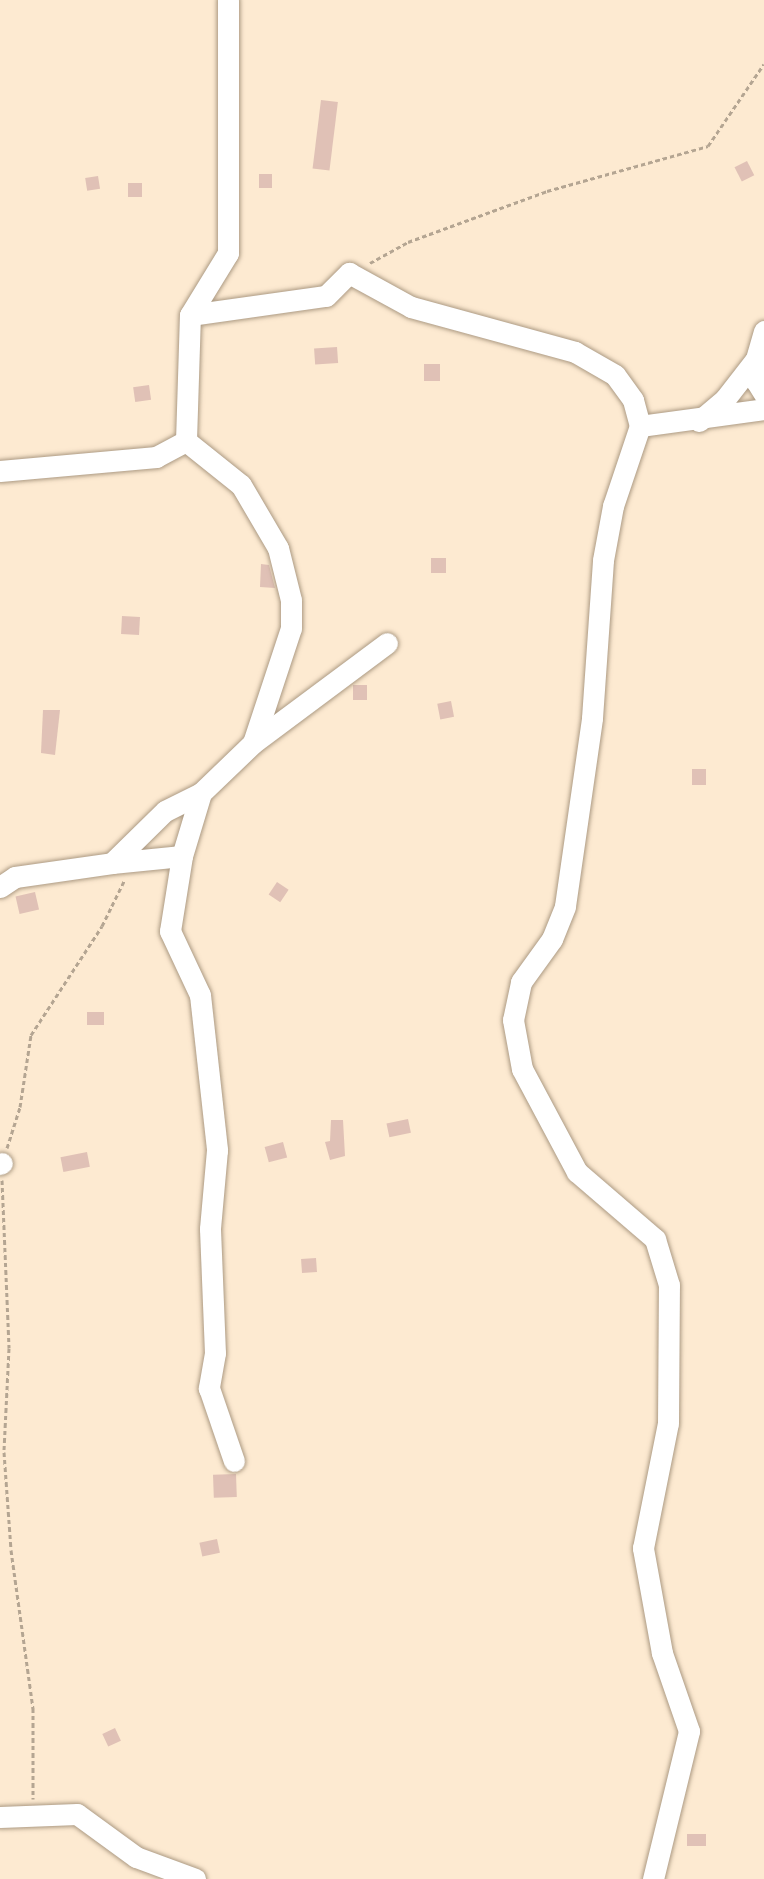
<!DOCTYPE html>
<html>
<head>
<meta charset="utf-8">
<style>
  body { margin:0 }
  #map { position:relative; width:764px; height:1879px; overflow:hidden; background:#fdead1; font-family:"Noto Sans",sans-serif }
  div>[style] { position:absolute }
  .building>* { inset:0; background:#e0c1b6; transform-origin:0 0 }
  .path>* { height:3px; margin-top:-1.5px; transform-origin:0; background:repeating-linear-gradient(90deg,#b4a592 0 4.5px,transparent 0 7.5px) }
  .roads { filter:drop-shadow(0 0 2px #ac9a83) drop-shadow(0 0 2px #ac9a83) }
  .minor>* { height:21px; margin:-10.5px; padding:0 10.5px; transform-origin:10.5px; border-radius:10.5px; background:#fff }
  span { translate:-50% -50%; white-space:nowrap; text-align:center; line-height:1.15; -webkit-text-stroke:4.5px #fdead1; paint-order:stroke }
</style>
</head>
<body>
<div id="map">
  <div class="building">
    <i style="left:321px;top:100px;width:17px;height:69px;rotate:7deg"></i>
    <i style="left:747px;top:161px;width:16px;height:14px;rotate:63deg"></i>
    <i style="left:259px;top:174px;width:13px;height:14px"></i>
    <i style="left:98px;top:176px;width:13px;height:13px;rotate:81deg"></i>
    <i style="left:128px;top:183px;width:14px;height:14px"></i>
    <i style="left:337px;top:347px;width:16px;height:23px;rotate:86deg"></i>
    <i style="left:424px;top:364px;width:16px;height:17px"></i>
    <i style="left:149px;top:385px;width:15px;height:16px;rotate:82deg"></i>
    <i style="left:431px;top:558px;width:15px;height:15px"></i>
    <i style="clip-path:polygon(261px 564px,269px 565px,275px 588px,260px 587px)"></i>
    <i style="left:122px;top:616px;width:18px;height:18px;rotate:3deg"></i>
    <i style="left:353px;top:685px;width:14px;height:15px"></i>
    <i style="left:451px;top:701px;width:16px;height:14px;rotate:79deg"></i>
    <i style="clip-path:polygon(43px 710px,60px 710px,55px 755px,41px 753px)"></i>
    <i style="left:692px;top:769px;width:14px;height:16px"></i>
    <i style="left:277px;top:882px;width:14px;height:15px;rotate:34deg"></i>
    <i style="left:35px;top:892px;width:18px;height:20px;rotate:77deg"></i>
    <i style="left:87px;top:1012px;width:17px;height:13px"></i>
    <i style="left:408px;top:1119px;width:14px;height:22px;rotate:78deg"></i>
    <i style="clip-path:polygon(331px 1120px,343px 1120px,345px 1156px,330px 1160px,325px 1142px,330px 1141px)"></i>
    <i style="left:283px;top:1142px;width:16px;height:19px;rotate:75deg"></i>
    <i style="left:87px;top:1152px;width:15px;height:27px;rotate:79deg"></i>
    <i style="left:316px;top:1258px;width:14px;height:15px;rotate:86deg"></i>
    <i style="left:236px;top:1474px;width:23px;height:23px;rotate:88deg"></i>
    <i style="left:217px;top:1539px;width:14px;height:18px;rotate:78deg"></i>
    <i style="left:115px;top:1728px;width:14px;height:14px;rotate:65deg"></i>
    <i style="left:706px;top:1834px;width:12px;height:19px;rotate:90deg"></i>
  </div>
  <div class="path">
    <i style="left:370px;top:263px;width:43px;rotate:-28.9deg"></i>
    <i style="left:408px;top:242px;width:148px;rotate:-20.1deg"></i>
    <i style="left:547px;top:191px;width:167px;rotate:-15.6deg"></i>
    <i style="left:708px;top:146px;width:99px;rotate:-55.7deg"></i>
    <i style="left:7px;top:1148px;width:43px;rotate:-72.4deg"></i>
    <i style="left:20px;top:1107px;width:73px;rotate:-81.3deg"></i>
    <i style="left:31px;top:1035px;width:130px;rotate:-56.9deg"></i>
    <i style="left:102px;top:926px;width:50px;rotate:-63.9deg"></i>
    <i style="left:2px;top:1180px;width:168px;rotate:87.6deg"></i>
    <i style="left:9px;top:1348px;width:104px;rotate:92.8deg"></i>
    <i style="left:4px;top:1452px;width:98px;rotate:85.9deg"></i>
    <i style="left:11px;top:1550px;width:160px;rotate:82.1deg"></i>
    <i style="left:33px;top:1708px;width:91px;rotate:90deg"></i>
  </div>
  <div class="roads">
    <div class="minor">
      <i style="left:190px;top:315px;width:137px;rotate:-8deg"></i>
      <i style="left:326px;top:296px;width:33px;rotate:-45deg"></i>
      <i style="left:349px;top:273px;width:71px;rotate:28.7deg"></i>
      <i style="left:411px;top:307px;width:170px;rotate:15.3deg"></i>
      <i style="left:575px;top:352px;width:46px;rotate:29.9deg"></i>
      <i style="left:615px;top:375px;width:31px;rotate:54deg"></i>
      <i style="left:633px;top:400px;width:27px;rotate:75deg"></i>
      <i style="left:758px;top:356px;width:25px;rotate:95deg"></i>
      <i style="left:756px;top:381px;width:15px;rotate:58deg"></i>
      <i style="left:699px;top:421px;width:34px;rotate:-40deg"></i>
      <i style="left:725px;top:399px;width:51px;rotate:-52.2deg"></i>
      <i style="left:756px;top:359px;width:29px;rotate:-74deg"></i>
      <i style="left:186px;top:441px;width:70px;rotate:38.7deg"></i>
      <i style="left:241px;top:485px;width:73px;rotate:59.6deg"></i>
      <i style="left:278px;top:548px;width:54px;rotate:76deg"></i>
      <i style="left:291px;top:600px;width:28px;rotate:90deg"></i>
      <i style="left:291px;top:628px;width:121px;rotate:108.3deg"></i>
      <i style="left:0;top:471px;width:157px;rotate:-5.1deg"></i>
      <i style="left:156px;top:457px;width:34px;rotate:-28deg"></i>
      <i style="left:186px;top:441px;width:126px;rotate:-88.2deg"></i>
      <i style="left:190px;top:315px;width:73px;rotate:-58.5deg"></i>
      <i style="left:228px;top:253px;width:253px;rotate:-90deg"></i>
      <i style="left:182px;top:856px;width:76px;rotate:99.1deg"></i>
      <i style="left:170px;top:931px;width:71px;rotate:64.9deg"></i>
      <i style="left:200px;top:995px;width:156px;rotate:83.7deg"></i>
      <i style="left:217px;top:1150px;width:79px;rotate:95.1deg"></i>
      <i style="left:210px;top:1229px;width:124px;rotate:87.7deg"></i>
      <i style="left:215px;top:1353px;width:36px;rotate:100deg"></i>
      <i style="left:209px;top:1388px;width:77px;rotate:71.1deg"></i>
      <i style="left:112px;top:863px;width:70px;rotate:-5.7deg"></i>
      <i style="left:182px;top:856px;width:66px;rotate:-73.2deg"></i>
      <i style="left:201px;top:793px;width:72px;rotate:-43.9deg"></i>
      <i style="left:253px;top:743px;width:167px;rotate:-36.7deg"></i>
      <i style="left:0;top:887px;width:18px;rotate:-34deg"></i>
      <i style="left:15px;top:877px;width:98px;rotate:-8.2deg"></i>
      <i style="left:112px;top:863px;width:74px;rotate:-44.5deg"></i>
      <i style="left:165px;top:811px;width:40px;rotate:-26.6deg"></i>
      <i style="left:0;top:1164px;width:2px;rotate:-27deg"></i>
      <i style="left:0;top:1817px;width:77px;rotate:-2.2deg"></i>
      <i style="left:77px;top:1814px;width:73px;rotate:36.1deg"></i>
      <i style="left:136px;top:1857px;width:63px;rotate:20.4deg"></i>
      <i style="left:653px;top:1879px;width:152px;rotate:-76.3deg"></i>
      <i style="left:689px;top:1731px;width:83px;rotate:-109.1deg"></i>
      <i style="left:662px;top:1653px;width:107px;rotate:-100.3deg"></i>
      <i style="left:643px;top:1548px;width:127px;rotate:-78.7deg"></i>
      <i style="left:668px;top:1423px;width:138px;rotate:-89.6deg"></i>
      <i style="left:669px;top:1285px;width:48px;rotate:-106.9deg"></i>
      <i style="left:655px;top:1239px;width:103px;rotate:-139.3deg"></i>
      <i style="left:577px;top:1172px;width:117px;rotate:-118.1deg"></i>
      <i style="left:522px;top:1069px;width:50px;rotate:-100.4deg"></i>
      <i style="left:513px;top:1020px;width:39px;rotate:-78deg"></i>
      <i style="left:521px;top:982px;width:53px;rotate:-54.2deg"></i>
      <i style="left:552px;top:939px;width:35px;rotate:-68deg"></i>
      <i style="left:565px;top:906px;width:190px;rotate:-81.8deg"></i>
      <i style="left:592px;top:718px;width:158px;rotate:-86deg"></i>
      <i style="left:603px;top:560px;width:55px;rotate:-79.5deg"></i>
      <i style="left:613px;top:506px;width:84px;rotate:-71.4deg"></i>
      <i style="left:640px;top:426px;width:125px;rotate:-7.8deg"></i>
    </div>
  </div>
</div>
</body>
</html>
